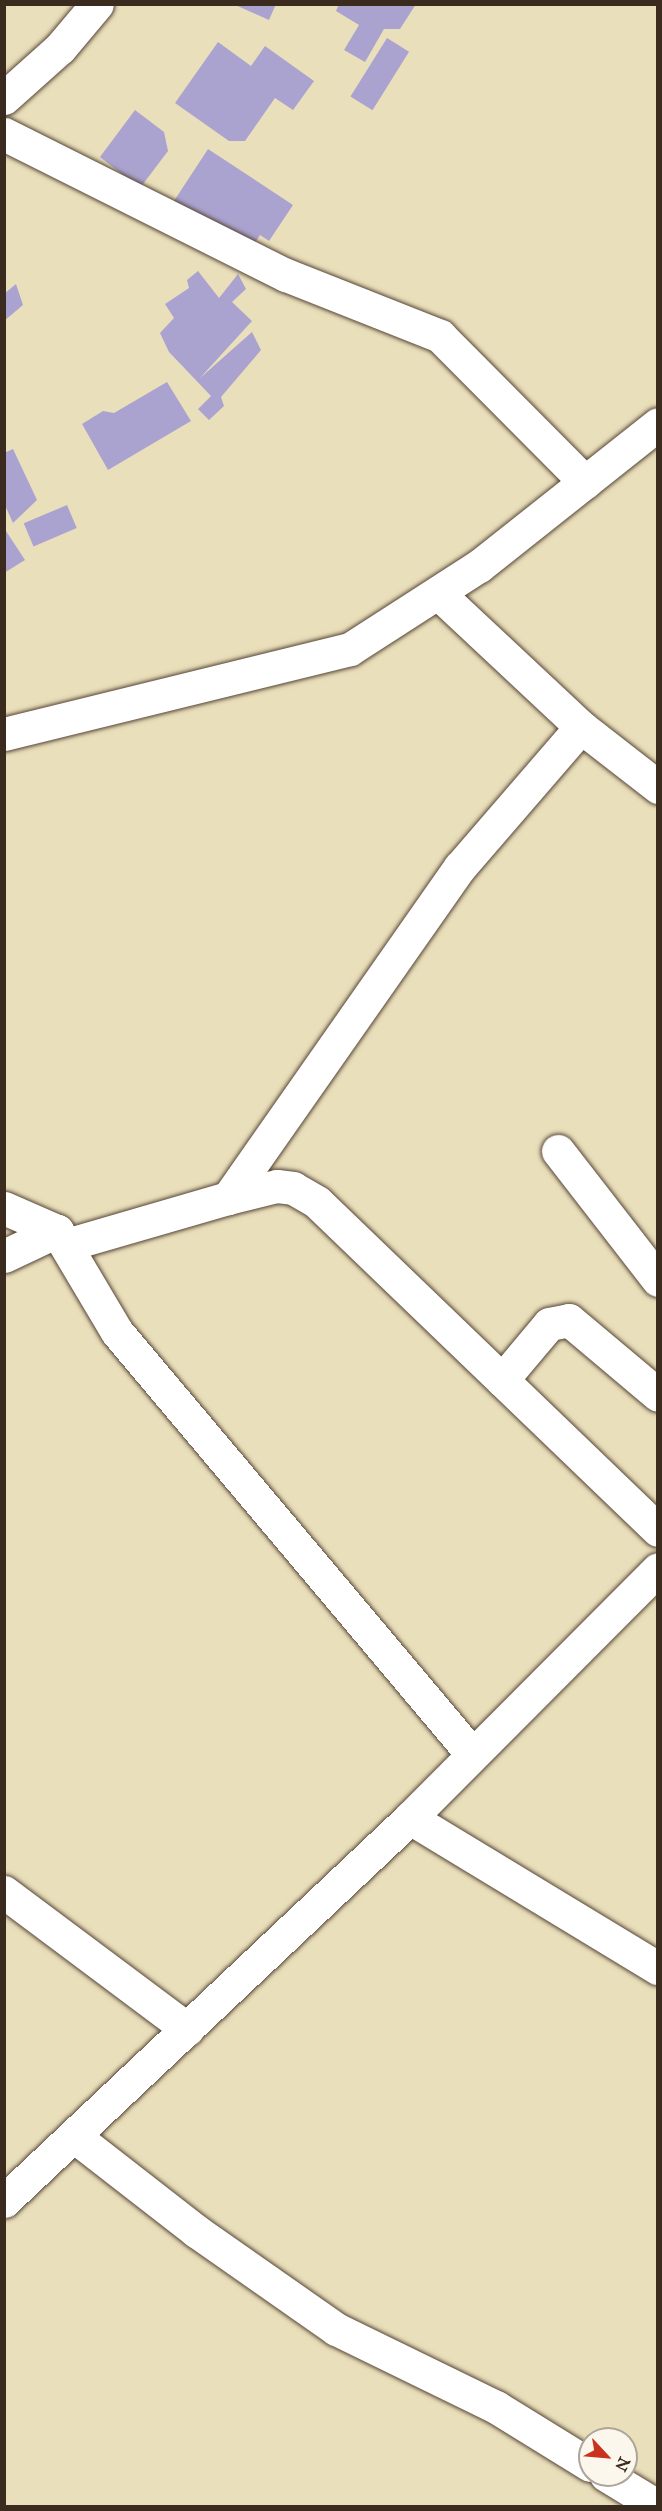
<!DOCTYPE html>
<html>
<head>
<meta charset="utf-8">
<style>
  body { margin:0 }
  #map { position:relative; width:662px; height:2511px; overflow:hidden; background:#eadfbb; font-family:"IM FELL Great Primer",serif }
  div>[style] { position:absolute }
  .building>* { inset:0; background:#aaa3cf; transform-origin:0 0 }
  .roads { filter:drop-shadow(0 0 2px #554536) drop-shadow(0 0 2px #554536) }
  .minor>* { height:33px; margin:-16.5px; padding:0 16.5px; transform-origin:16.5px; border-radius:16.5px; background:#fff }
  span { translate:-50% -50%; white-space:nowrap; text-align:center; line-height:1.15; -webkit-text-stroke:4.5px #fbf7ec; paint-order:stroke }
  .frame { position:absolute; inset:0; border:6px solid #3b2a1e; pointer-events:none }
  .north { position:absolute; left:578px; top:2427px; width:60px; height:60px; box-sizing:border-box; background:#fbf7ec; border:2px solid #aea59a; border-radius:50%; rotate:116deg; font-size:16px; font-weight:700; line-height:24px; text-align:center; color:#3b2a1e }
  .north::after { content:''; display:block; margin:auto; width:21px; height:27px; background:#c8321e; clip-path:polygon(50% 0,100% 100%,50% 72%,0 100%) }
</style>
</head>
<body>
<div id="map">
  <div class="building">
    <i style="clip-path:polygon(233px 4px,276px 4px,269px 20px)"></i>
    <i style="clip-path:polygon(339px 4px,416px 4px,400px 29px,384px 29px,365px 62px,344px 50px,359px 25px,336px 11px)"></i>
    <i style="left:387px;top:38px;width:26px;height:69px;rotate:32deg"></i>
    <i style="clip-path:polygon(218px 42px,251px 66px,265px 46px,314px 81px,293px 110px,275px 98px,245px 141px,229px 141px,175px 103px)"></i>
    <i style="clip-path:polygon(135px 110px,164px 132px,168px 151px,140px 188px,100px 157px)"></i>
    <i style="clip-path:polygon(208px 149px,293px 205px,269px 241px,260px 235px,250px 251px,174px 201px)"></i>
    <i style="clip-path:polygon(198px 271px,219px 298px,238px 274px,246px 289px,232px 302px,252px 321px,200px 378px,252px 332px,261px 350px,221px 397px,224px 406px,209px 420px,198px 409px,211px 396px,169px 352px,160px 333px,174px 318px,165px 304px,189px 288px,187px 280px)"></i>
    <i style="clip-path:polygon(16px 284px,23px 305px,4px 321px,4px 294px)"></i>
    <i style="clip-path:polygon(167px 382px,191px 421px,108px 470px,82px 424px,103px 411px,114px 413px)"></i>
    <i style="clip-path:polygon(13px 449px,37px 500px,13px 523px,4px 503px,4px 453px)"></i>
    <i style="left:67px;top:505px;width:25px;height:47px;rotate:67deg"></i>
    <i style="clip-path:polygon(4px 528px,25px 560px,4px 573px)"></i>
  </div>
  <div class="roads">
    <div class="minor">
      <i style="left:4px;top:98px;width:75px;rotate:-41.8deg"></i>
      <i style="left:60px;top:48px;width:57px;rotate:-49.9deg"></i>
      <i style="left:4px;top:134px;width:315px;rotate:26.6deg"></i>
      <i style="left:286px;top:275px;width:166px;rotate:21.6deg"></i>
      <i style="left:440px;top:336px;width:206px;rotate:45.2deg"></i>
      <i style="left:438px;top:593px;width:196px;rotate:43.1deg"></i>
      <i style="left:581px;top:727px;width:98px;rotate:37.9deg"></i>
      <i style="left:4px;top:734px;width:356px;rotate:-13.8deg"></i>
      <i style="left:350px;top:649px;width:153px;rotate:-32.8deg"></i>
      <i style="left:479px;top:566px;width:228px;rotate:-38.4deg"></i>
      <i style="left:558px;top:1151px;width:163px;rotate:52.2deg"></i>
      <i style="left:228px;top:1198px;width:404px;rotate:-55deg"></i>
      <i style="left:460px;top:867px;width:185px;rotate:-49.2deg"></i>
      <i style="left:4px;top:1208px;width:58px;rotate:23.5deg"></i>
      <i style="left:57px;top:1231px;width:117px;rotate:59.3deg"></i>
      <i style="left:117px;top:1332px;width:551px;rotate:49.93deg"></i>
      <i style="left:66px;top:1245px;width:169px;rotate:-16.2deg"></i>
      <i style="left:228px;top:1198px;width:50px;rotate:-13.8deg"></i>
      <i style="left:277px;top:1186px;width:16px;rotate:7deg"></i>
      <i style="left:293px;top:1188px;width:28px;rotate:30deg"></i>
      <i style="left:317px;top:1202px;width:473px;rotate:43.9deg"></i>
      <i style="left:4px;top:1256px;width:59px;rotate:-25.3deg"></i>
      <i style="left:502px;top:1380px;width:73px;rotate:-50deg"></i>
      <i style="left:549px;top:1324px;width:20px;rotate:-11deg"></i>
      <i style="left:569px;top:1320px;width:116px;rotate:40.1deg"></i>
      <i style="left:410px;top:1818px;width:290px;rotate:31.2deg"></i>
      <i style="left:4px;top:1892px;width:229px;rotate:36.8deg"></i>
      <i style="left:74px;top:2136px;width:155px;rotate:37.9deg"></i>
      <i style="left:196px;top:2231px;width:171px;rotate:35deg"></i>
      <i style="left:336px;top:2329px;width:178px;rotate:26deg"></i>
      <i style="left:496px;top:2407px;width:110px;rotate:31.7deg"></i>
      <i style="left:4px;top:2201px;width:558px;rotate:-43.33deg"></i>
      <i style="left:410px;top:1818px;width:351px;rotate:-45.1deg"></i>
      <i style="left:606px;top:2475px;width:60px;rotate:31.3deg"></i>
    </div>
  </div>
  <div class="frame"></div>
  <div class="north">N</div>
</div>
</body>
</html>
